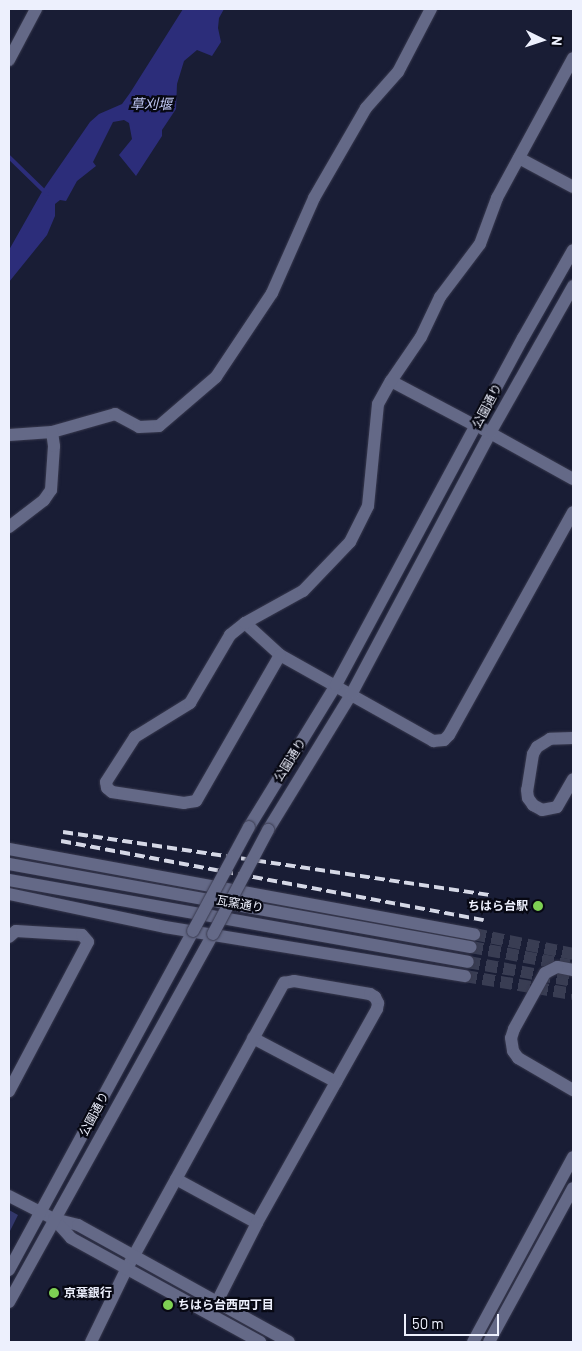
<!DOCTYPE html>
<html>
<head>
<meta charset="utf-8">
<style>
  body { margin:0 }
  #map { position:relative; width:582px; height:1351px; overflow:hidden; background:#191d35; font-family:Barlow,"Noto Sans JP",sans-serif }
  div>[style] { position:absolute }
  .green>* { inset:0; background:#32376b }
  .water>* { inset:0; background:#2c2d7a }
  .stream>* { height:4px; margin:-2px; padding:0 2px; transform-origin:2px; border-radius:2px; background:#2c2d7a }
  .tertiary-tunnel>* { height:12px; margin-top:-6px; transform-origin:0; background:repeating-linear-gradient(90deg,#393d53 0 12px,transparent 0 18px) }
  .roads { filter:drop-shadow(0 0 1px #38394e) drop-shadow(0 0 1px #38394e) }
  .minor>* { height:12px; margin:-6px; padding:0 6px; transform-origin:6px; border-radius:6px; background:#646987 }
  .tertiary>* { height:12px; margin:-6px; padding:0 6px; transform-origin:6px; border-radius:6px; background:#646987 }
  .rail>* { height:4px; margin-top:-2px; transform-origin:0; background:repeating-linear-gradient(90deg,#d5d8e6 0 10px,transparent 0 15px) }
  .bridges { filter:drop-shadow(0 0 1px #38394e) drop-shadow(0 0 1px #38394e) }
  .tertiary-bridge>* { height:12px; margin:-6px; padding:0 6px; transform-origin:6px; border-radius:6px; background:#646987 }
  .dots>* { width:14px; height:14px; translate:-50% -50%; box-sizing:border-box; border:2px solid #070813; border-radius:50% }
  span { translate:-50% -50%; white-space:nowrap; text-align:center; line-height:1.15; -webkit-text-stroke:4.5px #070813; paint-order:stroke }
  .street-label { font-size:12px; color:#edf0fd }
  .poi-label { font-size:12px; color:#edf0fd; font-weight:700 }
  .right { translate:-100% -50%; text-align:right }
  .left { translate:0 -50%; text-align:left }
  .water-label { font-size:14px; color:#bec6f2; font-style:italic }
  .frame { position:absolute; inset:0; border:10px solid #edf0fd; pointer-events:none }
  .north { position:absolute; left:517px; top:15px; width:50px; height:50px; -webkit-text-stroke:4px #070813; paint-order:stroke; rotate:94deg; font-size:14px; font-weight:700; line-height:20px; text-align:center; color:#edf0fd }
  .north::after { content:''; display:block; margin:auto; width:18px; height:22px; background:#edf0fd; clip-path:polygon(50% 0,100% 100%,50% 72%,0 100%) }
  .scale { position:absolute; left:404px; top:1314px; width:95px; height:22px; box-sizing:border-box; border:2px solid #edf0fd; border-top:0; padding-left:6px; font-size:15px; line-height:18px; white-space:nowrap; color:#edf0fd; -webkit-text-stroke:4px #070813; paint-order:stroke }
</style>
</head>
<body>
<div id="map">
  <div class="green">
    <i style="clip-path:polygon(9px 1210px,18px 1215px,9px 1233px)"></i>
  </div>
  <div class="water">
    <i style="clip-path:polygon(183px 9px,224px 9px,219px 18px,218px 28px,221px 42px,212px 56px,197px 50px,184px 61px,177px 84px,176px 109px,162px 130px,162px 136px,136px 176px,119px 155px,132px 139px,129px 123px,124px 120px,113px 122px,93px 162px,96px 166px,77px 181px,66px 201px,60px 200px,55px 204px,55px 216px,47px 235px,9px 282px,9px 250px,43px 190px,90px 122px,99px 114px,122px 104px,130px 93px)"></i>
  </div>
  <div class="stream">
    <i style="left:9px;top:157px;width:53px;rotate:44.2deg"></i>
  </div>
  <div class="tertiary-tunnel">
    <i style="left:474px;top:934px;width:101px;rotate:11.4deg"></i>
    <i style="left:471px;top:947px;width:100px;rotate:10.4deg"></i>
    <i style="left:468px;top:962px;width:107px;rotate:10.3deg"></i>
    <i style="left:465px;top:976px;width:109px;rotate:9.5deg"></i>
  </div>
  <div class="roads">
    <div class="minor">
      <i style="left:9px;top:60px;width:58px;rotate:-62.1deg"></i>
      <i style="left:519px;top:158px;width:61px;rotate:28.2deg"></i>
      <i style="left:391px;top:381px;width:96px;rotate:27.9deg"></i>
      <i style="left:9px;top:435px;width:43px;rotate:-4deg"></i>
      <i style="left:52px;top:432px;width:66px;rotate:-15.9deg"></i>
      <i style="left:115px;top:414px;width:27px;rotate:28deg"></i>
      <i style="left:139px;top:427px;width:20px;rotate:-3deg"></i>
      <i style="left:159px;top:426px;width:75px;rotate:-40.7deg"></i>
      <i style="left:216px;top:377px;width:101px;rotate:-56.3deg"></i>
      <i style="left:272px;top:293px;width:104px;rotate:-66.1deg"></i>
      <i style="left:314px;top:198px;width:104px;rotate:-60deg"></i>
      <i style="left:366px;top:108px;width:48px;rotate:-48.4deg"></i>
      <i style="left:398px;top:72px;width:71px;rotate:-62.4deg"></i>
      <i style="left:9px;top:527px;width:44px;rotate:-37.6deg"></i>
      <i style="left:44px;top:500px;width:12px;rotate:-55deg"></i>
      <i style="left:51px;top:490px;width:44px;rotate:-86.1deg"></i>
      <i style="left:54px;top:446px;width:14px;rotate:-98deg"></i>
      <i style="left:245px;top:623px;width:47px;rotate:42.4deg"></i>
      <i style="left:280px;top:655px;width:176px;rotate:29.3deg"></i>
      <i style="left:433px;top:741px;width:11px;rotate:-5deg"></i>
      <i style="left:444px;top:740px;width:7px;rotate:-45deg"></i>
      <i style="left:449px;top:735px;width:255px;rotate:-60.9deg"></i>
      <i style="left:280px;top:655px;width:168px;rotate:119.9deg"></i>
      <i style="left:196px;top:801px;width:12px;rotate:171deg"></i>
      <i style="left:184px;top:803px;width:73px;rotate:-171.3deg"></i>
      <i style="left:112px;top:792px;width:6px;rotate:-141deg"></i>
      <i style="left:107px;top:788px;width:6px;rotate:-99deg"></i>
      <i style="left:106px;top:782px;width:54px;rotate:-57.2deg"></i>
      <i style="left:135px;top:737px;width:65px;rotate:-31.7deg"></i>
      <i style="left:190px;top:703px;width:79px;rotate:-59.5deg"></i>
      <i style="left:230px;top:635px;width:19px;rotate:-39deg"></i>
      <i style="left:245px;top:623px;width:66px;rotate:-28.9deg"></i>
      <i style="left:303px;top:591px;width:68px;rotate:-46.2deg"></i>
      <i style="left:350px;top:542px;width:40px;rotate:-63.4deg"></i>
      <i style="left:368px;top:506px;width:102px;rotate:-84.4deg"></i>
      <i style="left:378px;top:404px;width:26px;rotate:-61deg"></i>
      <i style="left:391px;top:381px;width:53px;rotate:-55.7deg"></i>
      <i style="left:421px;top:337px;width:44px;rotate:-64.6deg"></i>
      <i style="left:440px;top:297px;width:66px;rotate:-53deg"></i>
      <i style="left:480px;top:244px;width:49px;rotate:-69.7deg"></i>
      <i style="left:497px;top:198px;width:159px;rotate:-61.5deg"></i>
      <i style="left:573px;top:738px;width:23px;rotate:178deg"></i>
      <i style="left:550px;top:739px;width:15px;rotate:148deg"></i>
      <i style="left:537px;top:747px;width:8px;rotate:120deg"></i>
      <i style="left:533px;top:754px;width:36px;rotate:99deg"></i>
      <i style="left:527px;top:790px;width:8px;rotate:83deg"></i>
      <i style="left:528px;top:798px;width:9px;rotate:54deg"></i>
      <i style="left:533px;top:805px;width:10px;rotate:29deg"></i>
      <i style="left:542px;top:810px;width:15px;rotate:-11deg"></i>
      <i style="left:557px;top:807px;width:32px;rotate:-60deg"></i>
      <i style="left:9px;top:937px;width:9px;rotate:-41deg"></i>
      <i style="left:16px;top:931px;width:66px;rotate:3.5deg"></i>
      <i style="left:82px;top:935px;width:9px;rotate:49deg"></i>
      <i style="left:88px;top:942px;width:169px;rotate:117.9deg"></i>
      <i style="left:573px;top:970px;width:16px;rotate:-169deg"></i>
      <i style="left:557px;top:967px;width:13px;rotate:153deg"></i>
      <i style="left:545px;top:973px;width:64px;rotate:119deg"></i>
      <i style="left:514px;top:1029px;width:9px;rotate:108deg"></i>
      <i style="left:511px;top:1038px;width:13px;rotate:81deg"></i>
      <i style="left:513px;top:1051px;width:9px;rotate:54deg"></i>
      <i style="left:518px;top:1058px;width:64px;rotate:30.2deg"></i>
      <i style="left:253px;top:1038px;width:94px;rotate:27.9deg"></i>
      <i style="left:176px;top:1179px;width:92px;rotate:28.5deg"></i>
      <i style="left:91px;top:1342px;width:80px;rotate:-64.1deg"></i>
      <i style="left:126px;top:1270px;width:328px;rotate:-61.2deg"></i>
      <i style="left:284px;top:983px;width:10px;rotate:-11deg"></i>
      <i style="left:294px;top:981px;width:77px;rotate:9.7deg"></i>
      <i style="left:370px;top:994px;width:6px;rotate:31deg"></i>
      <i style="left:375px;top:997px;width:7px;rotate:63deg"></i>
      <i style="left:378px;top:1003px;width:6px;rotate:99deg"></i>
      <i style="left:377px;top:1009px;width:245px;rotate:119.3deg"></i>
      <i style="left:257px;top:1223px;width:89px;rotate:116.9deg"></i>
    </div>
    <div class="tertiary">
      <i style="left:483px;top:429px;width:103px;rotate:29.1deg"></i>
      <i style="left:249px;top:827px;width:167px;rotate:-58.5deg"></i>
      <i style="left:336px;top:685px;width:394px;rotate:-61.7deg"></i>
      <i style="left:523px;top:338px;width:101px;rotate:-60.4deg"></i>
      <i style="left:268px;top:830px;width:161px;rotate:-58.5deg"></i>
      <i style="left:352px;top:693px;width:294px;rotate:-62deg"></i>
      <i style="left:490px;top:433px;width:169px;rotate:-60.5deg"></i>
      <i style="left:9px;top:849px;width:473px;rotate:10.4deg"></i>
      <i style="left:9px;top:864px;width:469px;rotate:10.2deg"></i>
      <i style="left:9px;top:880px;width:466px;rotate:10.1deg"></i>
      <i style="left:9px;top:894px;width:159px;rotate:11.9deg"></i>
      <i style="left:165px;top:927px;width:304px;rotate:9.3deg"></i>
      <i style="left:9px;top:1196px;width:51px;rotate:27.1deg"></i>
      <i style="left:54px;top:1219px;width:25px;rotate:14deg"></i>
      <i style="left:78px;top:1225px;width:241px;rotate:29deg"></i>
      <i style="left:54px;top:1219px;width:25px;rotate:48deg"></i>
      <i style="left:71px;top:1238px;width:216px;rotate:28.8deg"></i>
      <i style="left:9px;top:1270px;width:386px;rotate:-61.5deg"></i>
      <i style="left:9px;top:1302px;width:421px;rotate:-61deg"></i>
      <i style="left:473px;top:1342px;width:210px;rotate:-61.6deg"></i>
      <i style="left:489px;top:1342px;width:175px;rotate:-61.4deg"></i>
    </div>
  </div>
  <div class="rail">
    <i style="left:63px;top:832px;width:432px;rotate:8.4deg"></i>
    <i style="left:61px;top:841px;width:430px;rotate:10.6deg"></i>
  </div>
  <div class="bridges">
    <div class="tertiary-bridge">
      <i style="left:193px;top:931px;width:118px;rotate:-61.7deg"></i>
      <i style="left:213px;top:934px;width:118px;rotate:-62.1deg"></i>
    </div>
  </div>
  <div class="dots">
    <i style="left:538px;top:906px;background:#7ed053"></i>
    <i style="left:54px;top:1293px;background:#7ed053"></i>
    <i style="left:168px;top:1305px;background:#7ed053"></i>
  </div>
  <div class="street-label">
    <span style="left:487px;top:406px;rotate:-62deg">公園通り</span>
    <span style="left:290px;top:760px;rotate:-58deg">公園通り</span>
    <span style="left:240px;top:904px;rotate:10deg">瓦窯通り</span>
    <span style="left:94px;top:1114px;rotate:-62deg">公園通り</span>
  </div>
  <div class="poi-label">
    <span class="right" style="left:528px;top:906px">ちはら台駅</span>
    <span class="left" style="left:64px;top:1293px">京葉銀行</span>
    <span class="left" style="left:178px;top:1305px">ちはら台西四丁目</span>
  </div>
  <div class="water-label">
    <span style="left:151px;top:104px">草刈堰</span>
  </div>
  <div class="frame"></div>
  <div class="north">N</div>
  <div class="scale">50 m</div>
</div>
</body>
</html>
